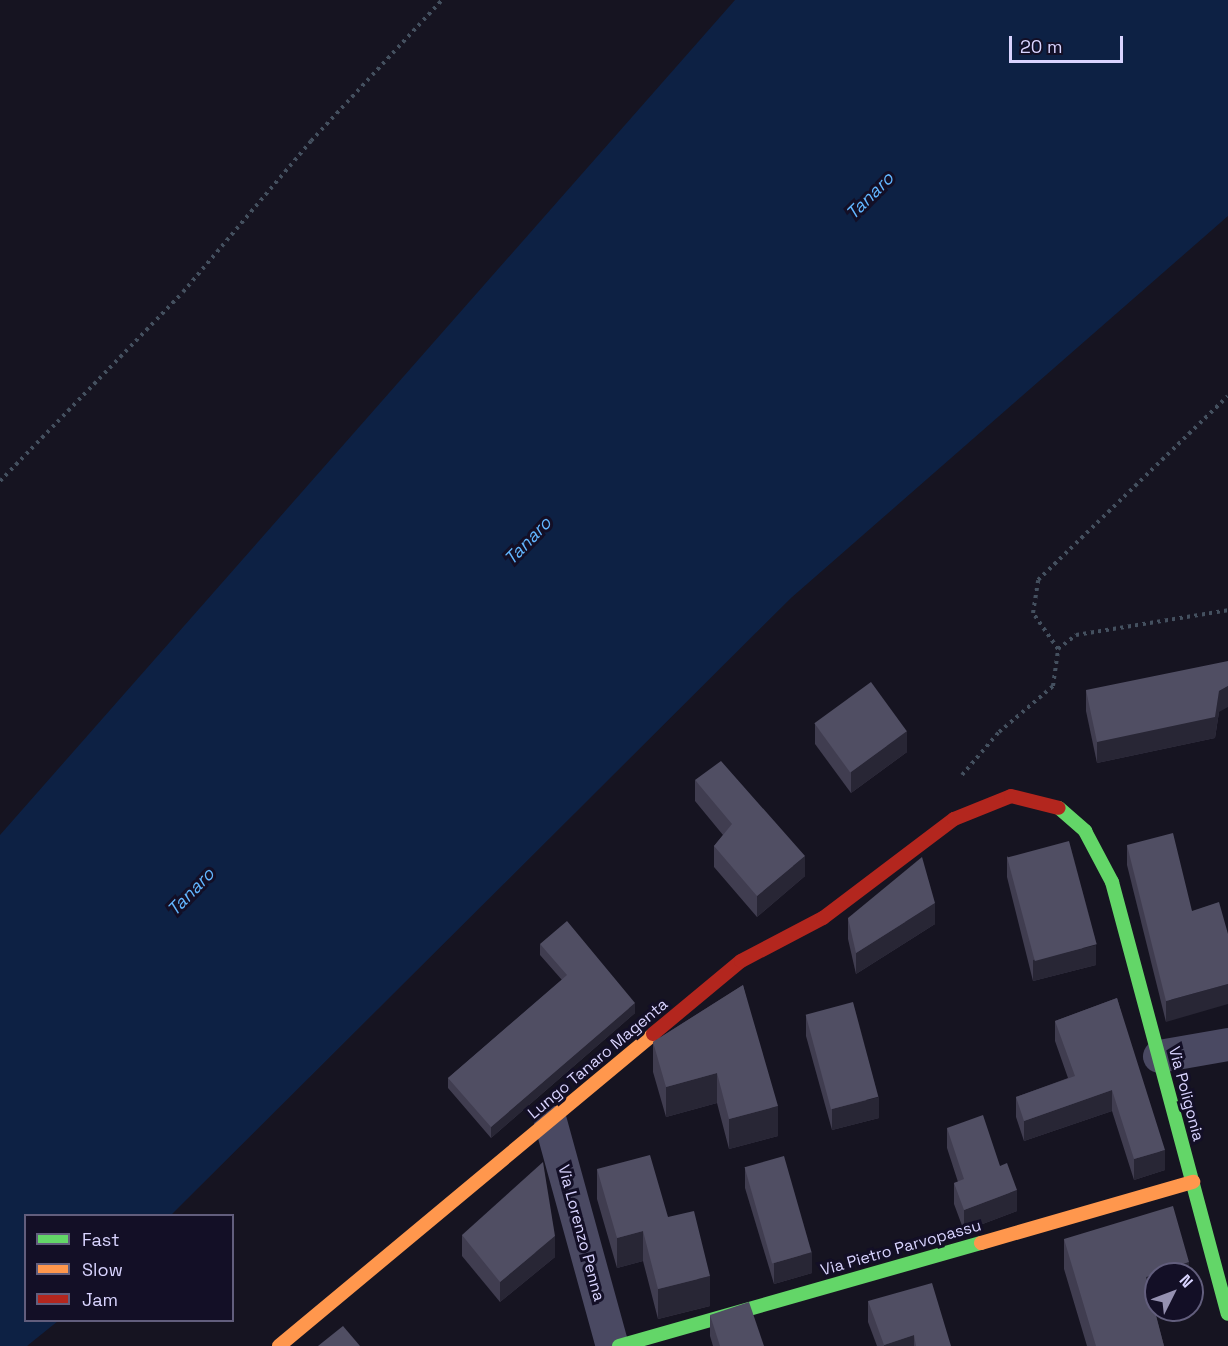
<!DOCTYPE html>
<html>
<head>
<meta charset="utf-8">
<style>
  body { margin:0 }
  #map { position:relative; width:1228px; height:1346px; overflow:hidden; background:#161421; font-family:"Space Grotesk",sans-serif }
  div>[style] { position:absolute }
  .water>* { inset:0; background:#0d2144 }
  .path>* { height:4px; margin-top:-2px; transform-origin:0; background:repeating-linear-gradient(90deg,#44505f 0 3px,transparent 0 7.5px) }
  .street>* { height:33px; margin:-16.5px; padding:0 16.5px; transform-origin:16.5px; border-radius:16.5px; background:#4a4962 }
  .fast>* { height:14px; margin:-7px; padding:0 7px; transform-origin:7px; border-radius:7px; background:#63d668 }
  .slow>* { height:14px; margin:-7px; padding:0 7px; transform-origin:7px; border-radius:7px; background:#ff974d }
  .jam>* { height:14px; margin:-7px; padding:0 7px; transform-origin:7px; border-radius:7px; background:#b3261e }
  .wall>* { inset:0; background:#403d50 }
  .shaded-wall>* { inset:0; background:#282635 }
  .building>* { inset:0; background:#504e63; transform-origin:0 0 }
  span { translate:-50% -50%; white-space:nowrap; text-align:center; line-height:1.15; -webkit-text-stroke:6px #130f26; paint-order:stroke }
  .street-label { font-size:16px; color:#d9d4ff }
  .water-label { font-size:18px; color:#62b6ff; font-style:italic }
  .legend { position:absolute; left:24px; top:1214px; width:210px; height:108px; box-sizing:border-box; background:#130f26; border:2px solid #625e7d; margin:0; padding:8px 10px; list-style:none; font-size:18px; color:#d9d4ff }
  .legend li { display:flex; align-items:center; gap:12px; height:30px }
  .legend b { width:30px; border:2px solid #625e7d }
  .north { position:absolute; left:1144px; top:1262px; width:60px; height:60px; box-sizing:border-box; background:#130f26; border:2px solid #625e7d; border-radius:50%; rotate:48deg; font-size:16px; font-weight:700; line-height:24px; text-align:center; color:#d9d4ff }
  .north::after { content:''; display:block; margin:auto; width:21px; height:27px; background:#9591b1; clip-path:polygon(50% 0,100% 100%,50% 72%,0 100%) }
  .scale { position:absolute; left:1009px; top:36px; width:114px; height:27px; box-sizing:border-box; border:3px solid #d9d4ff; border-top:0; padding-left:8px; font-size:18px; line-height:21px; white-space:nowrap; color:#d9d4ff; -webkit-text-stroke:4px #130f26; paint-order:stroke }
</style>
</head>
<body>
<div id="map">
  <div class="water">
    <i style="clip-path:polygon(735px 0,1228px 0,1228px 216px,791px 598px,171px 1215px,26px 1216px,26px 1320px,58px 1321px,27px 1346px,0 1346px,0 835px)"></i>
  </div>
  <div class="path">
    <i style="left:0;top:481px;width:263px;rotate:-45.9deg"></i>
    <i style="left:183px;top:292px;width:198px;rotate:-49.7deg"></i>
    <i style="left:311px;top:141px;width:192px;rotate:-47.1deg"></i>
    <i style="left:1058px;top:649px;width:44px;rotate:-124.8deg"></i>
    <i style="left:1033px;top:613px;width:33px;rotate:-81deg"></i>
    <i style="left:1038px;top:580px;width:264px;rotate:-44.1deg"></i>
    <i style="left:962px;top:775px;width:57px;rotate:-49.3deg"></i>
    <i style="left:999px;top:732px;width:71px;rotate:-40.4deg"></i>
    <i style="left:1053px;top:686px;width:37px;rotate:-82deg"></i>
    <i style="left:1058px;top:649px;width:23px;rotate:-38deg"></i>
    <i style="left:1076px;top:635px;width:154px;rotate:-9.3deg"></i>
  </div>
  <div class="street">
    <i style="left:1159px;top:1056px;width:70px;rotate:-9.9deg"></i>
    <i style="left:550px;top:1121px;width:233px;rotate:74.6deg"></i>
  </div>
  <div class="fast">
    <i style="left:1059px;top:808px;width:35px;rotate:41deg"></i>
    <i style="left:1085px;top:831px;width:58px;rotate:62.1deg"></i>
    <i style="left:1112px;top:882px;width:447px;rotate:75deg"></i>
    <i style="left:619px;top:1346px;width:376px;rotate:-15.9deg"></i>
  </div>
  <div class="slow">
    <i style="left:981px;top:1243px;width:221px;rotate:-16.1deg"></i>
    <i style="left:279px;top:1346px;width:487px;rotate:-39.8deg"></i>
  </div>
  <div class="jam">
    <i style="left:653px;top:1034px;width:114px;rotate:-39.7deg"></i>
    <i style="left:741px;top:961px;width:93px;rotate:-27.7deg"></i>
    <i style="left:823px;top:918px;width:164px;rotate:-37.1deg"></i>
    <i style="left:954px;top:819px;width:61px;rotate:-22deg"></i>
    <i style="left:1011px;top:796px;width:49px;rotate:14deg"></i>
  </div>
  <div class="wall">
    <i style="clip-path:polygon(1086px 690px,1219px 712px,1215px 738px,1097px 763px,1086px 711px)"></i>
    <i style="clip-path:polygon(815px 724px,907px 752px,851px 793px,815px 744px)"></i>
    <i style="clip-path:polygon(695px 780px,805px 876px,757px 917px,714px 867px,714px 846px,723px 835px,695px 801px)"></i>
    <i style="clip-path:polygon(1127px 845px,1192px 911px,1166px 1022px,1127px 865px)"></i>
    <i style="clip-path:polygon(1007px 856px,1096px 965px,1033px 981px,1007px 877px)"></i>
    <i style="clip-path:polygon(848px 918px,935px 924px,856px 974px,848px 939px)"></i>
    <i style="clip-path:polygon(540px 944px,635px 1013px,491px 1138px,448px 1088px,448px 1078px,562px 980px,540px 955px)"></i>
    <i style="clip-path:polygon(743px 985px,778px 1136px,729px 1149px,717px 1103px,666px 1117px,653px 1072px,653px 1042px)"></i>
    <i style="clip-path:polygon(1117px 998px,1165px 1170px,1134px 1180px,1112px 1111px,1024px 1141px,1016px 1117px,1016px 1097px,1068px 1078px,1055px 1041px,1055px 1021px)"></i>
    <i style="clip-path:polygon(806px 1015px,879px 1118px,832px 1130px,806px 1036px)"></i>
    <i style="clip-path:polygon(947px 1128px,1000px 1166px,1017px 1211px,964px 1231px,954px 1204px,954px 1183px,958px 1182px,947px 1148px)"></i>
    <i style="clip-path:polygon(745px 1167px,812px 1273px,774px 1284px,745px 1188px)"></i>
    <i style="clip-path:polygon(597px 1169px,668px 1217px,710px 1306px,658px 1319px,643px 1261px,617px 1268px,597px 1199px)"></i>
    <i style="clip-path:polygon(462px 1235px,555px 1257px,500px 1302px,462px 1256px)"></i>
    <i style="clip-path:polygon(1064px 1239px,1189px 1274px,1156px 1274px,1156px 1304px,1153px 1305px,1164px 1346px,1087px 1346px,1064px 1269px)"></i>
    <i style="clip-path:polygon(868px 1301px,951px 1346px,877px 1346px,868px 1322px)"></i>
    <i style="clip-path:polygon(710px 1315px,764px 1346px,713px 1346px,710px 1336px)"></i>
  </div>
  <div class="shaded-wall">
    <i style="clip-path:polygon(1228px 686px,1228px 707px,1219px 712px,1215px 738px,1097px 763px,1097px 742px,1219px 691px)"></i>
    <i style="clip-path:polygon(907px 731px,907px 752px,851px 793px,851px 772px)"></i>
    <i style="clip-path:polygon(805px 856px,805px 876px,757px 917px,757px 896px)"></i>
    <i style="clip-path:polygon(935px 903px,935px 924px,856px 974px,856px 953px)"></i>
    <i style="clip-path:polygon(1096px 945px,1096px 965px,1033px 981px,1033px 960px)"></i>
    <i style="clip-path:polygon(1228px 984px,1228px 1004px,1166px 1022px,1166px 1001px)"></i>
    <i style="clip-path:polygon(635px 1003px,635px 1013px,491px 1138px,491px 1127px)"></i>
    <i style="clip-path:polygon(717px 1073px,717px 1103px,666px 1117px,666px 1087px)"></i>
    <i style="clip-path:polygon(1112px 1090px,1112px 1111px,1024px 1141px,1024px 1121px)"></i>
    <i style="clip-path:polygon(879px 1097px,879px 1118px,832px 1130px,832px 1109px)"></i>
    <i style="clip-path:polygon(778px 1106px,778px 1136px,729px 1149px,729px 1119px)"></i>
    <i style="clip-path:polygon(1165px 1150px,1165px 1170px,1134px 1180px,1134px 1159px)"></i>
    <i style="clip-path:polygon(1017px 1190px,1017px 1211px,964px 1231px,964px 1210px)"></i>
    <i style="clip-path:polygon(643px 1231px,643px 1261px,617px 1268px,617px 1238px)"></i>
    <i style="clip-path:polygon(555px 1236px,555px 1257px,500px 1302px,500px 1282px)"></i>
    <i style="clip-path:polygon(812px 1252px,812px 1273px,774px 1284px,774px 1263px)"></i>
    <i style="clip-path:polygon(1189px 1262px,1189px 1274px,1156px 1274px,1156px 1304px,1146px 1307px,1146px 1277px)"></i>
    <i style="clip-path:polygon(710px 1276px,710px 1306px,658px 1319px,658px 1289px)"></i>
    <i style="clip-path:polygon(914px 1335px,914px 1346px,884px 1346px,884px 1345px)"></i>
  </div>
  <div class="building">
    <i style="clip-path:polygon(1228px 661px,1228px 686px,1219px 691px,1215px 717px,1097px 742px,1086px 690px)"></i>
    <i style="left:871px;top:682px;width:61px;height:70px;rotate:54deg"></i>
    <i style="clip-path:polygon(721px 761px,805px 856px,757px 896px,714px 846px,732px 824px,695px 780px)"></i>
    <i style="clip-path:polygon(1173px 833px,1192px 911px,1219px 902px,1228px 934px,1228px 984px,1166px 1001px,1127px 845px)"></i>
    <i style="left:1069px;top:841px;width:107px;height:64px;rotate:75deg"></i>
    <i style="clip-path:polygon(922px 857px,935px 903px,856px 953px,848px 918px)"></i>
    <i style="clip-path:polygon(567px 921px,635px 1003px,491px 1127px,448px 1078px,567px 975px,540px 944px)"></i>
    <i style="clip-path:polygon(743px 985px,778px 1106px,729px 1119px,717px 1073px,666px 1087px,653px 1042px)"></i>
    <i style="clip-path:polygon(1117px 998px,1165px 1150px,1134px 1159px,1112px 1090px,1024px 1121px,1016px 1097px,1075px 1076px,1055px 1021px)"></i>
    <i style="left:853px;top:1002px;width:98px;height:49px;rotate:75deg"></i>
    <i style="clip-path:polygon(983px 1115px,1000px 1166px,1007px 1163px,1017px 1190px,964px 1210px,954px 1183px,964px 1179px,947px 1128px)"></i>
    <i style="clip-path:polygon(650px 1155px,668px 1217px,694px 1211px,710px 1276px,658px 1289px,643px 1231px,617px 1238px,597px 1169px)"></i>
    <i style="left:784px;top:1156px;width:100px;height:41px;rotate:74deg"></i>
    <i style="clip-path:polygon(543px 1162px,555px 1236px,500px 1282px,462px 1235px)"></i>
    <i style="clip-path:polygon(1173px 1206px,1189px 1262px,1146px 1277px,1164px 1346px,1096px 1346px,1064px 1239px)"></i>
    <i style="clip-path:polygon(932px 1283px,951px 1346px,916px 1346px,914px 1335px,884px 1345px,868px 1301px)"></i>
    <i style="clip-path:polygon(749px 1302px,764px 1346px,720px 1346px,710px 1315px)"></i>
    <i style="clip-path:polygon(343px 1326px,360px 1346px,318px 1346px)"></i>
  </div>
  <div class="street-label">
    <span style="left:598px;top:1059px;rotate:-40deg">Lungo Tanaro Magenta</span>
    <span style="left:1186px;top:1094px;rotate:75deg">Via Poligonia</span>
    <span style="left:581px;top:1233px;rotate:75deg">Via Lorenzo Penna</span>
    <span style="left:901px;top:1248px;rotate:-16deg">Via Pietro Parvopassu</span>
  </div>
  <div class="water-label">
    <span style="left:870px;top:196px;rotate:-45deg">Tanaro</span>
    <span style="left:528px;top:541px;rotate:-46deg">Tanaro</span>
    <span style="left:191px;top:892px;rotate:-46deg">Tanaro</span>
  </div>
  <ul class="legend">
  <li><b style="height:8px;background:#63d668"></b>Fast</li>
  <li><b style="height:8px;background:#ff974d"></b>Slow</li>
  <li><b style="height:8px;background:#b3261e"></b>Jam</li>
  </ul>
  <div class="north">N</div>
  <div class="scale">20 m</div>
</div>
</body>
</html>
